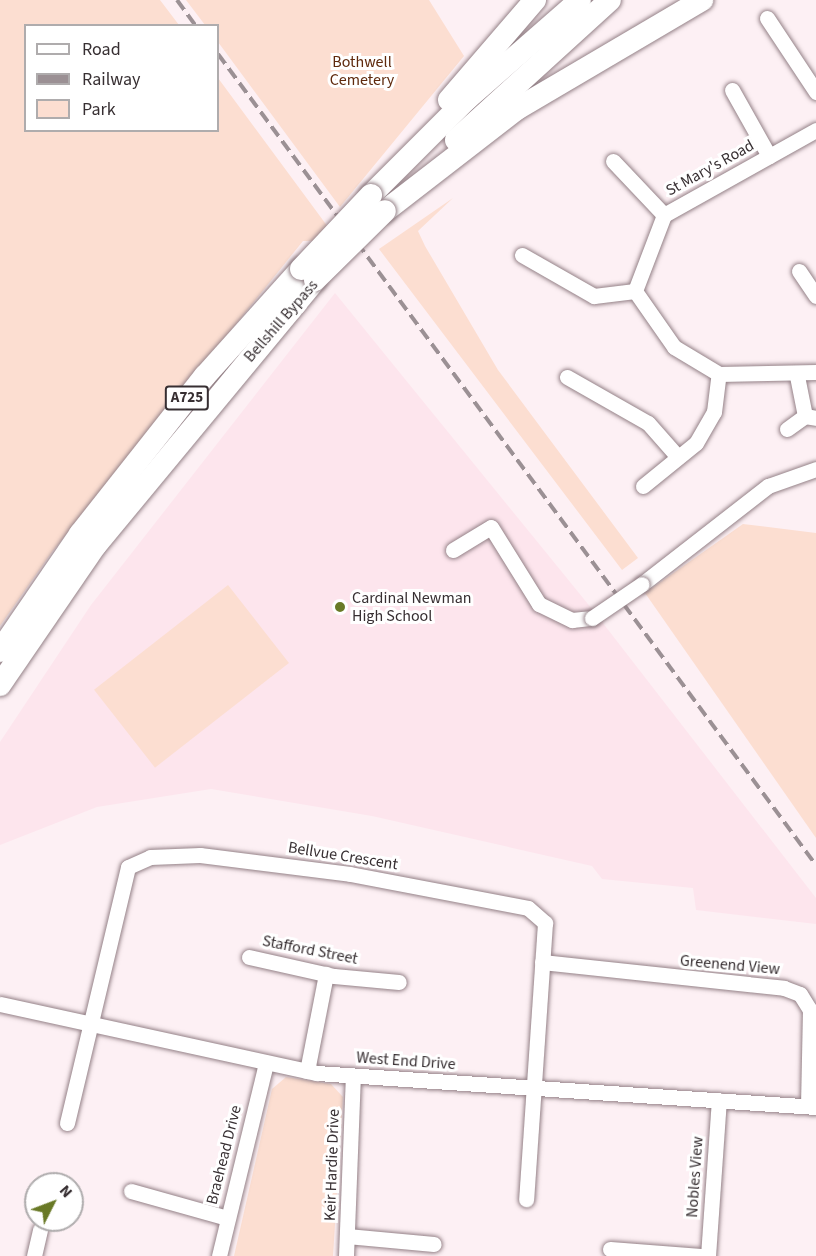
<!DOCTYPE html>
<html>
<head>
<meta charset="utf-8">
<style>
  body { margin:0 }
  #map { position:relative; width:816px; height:1256px; overflow:hidden; background:#fdf0f4; font-family:"Source Sans 3",sans-serif }
  div>[style] { position:absolute }
  .built>* { inset:0; background:#fde5ed }
  .green>* { inset:0; background:#fcded1; transform-origin:0 0 }
  .roads { filter:drop-shadow(0 0 2px #948187) drop-shadow(0 0 2px #948187) }
  .minor>* { height:15px; margin:-7.5px; padding:0 7.5px; transform-origin:7.5px; border-radius:7.5px; background:#fff }
  .highway>* { height:22px; margin:-11px; padding:0 11px; transform-origin:11px; border-radius:11px; background:#fff }
  .rail>* { height:4px; margin-top:-2px; transform-origin:0; background:repeating-linear-gradient(90deg,#9b9094 0 12px,transparent 0 18px) }
  .bridges { filter:drop-shadow(0 0 2px #948187) drop-shadow(0 0 2px #948187) }
  .minor-bridge>* { height:15px; margin:-7.5px; padding:0 7.5px; transform-origin:7.5px; border-radius:7.5px; background:#fff }
  .highway-bridge>* { height:22px; margin:-11px; padding:0 11px; transform-origin:11px; border-radius:11px; background:#fff }
  .dots>* { width:16px; height:16px; translate:-50% -50%; box-sizing:border-box; border:3px solid #fff; border-radius:50% }
  span { translate:-50% -50%; white-space:nowrap; text-align:center; line-height:1.15; -webkit-text-stroke:6px #fff; paint-order:stroke }
  .shield-label span { padding:2px 4px; background:#fff; border:2px solid; border-radius:4px; -webkit-text-stroke-width:0 }
  .shield-label { font-size:15px; color:#372f32; font-weight:700 }
  .park-label { font-size:16px; color:#5f2a0d }
  .street-label { font-size:16px; color:#372f32 }
  .poi-label { font-size:16px; color:#372f32 }
  .left { translate:0 -50%; text-align:left }
  .legend { position:absolute; left:24px; top:24px; width:195px; height:108px; box-sizing:border-box; background:#fff; border:2px solid #afacad; margin:0; padding:8px 10px; list-style:none; font-size:18px; color:#372f32 }
  .legend li { display:flex; align-items:center; gap:12px; height:30px }
  .legend b { width:30px; border:2px solid #afacad }
  .north { position:absolute; left:24px; top:1172px; width:60px; height:60px; box-sizing:border-box; background:#fff; border:2px solid #afacad; border-radius:50%; rotate:48deg; font-size:16px; font-weight:700; line-height:24px; text-align:center; color:#372f32 }
  .north::after { content:''; display:block; margin:auto; width:21px; height:27px; background:#697926; clip-path:polygon(50% 0,100% 100%,50% 72%,0 100%) }
</style>
</head>
<body>
<div id="map">
  <div class="built">
    <i style="clip-path:polygon(335px 293px,592px 609px,816px 898px,816px 924px,696px 910px,693px 888px,602px 879px,592px 866px,372px 816px,211px 789px,97px 807px,0 845px,0 742px,91px 605px)"></i>
  </div>
  <div class="green">
    <i style="clip-path:polygon(0 0,160px 0,179px 25px,26px 26px,26px 130px,218px 130px,218px 78px,328px 227px,315px 241px,303px 241px,52px 552px,0 626px)"></i>
    <i style="clip-path:polygon(186px 0,429px 0,464px 56px,340px 207px,218px 42px,218px 26px,205px 25px)"></i>
    <i style="clip-path:polygon(453px 198px,418px 231px,425px 246px,498px 370px,638px 558px,622px 570px,379px 249px)"></i>
    <i style="clip-path:polygon(743px 524px,816px 533px,816px 838px,645px 593px)"></i>
    <i style="left:228px;top:585px;width:99px;height:170px;rotate:52deg"></i>
    <i style="clip-path:polygon(286px 1077px,331px 1084px,343px 1097px,333px 1256px,234px 1256px,272px 1089px)"></i>
  </div>
  <div class="roads">
    <div class="minor">
      <i style="left:767px;top:18px;width:89px;rotate:56.5deg"></i>
      <i style="left:732px;top:90px;width:76px;rotate:60.7deg"></i>
      <i style="left:816px;top:130px;width:174px;rotate:150.8deg"></i>
      <i style="left:664px;top:215px;width:81px;rotate:110.9deg"></i>
      <i style="left:635px;top:291px;width:68px;rotate:55.1deg"></i>
      <i style="left:674px;top:347px;width:52px;rotate:31deg"></i>
      <i style="left:719px;top:374px;width:97px;rotate:-1.2deg"></i>
      <i style="left:613px;top:161px;width:74px;rotate:46.6deg"></i>
      <i style="left:522px;top:255px;width:83px;rotate:29.7deg"></i>
      <i style="left:594px;top:296px;width:41px;rotate:-7deg"></i>
      <i style="left:799px;top:271px;width:30px;rotate:56deg"></i>
      <i style="left:797px;top:376px;width:41px;rotate:78.7deg"></i>
      <i style="left:805px;top:416px;width:11px;rotate:10deg"></i>
      <i style="left:567px;top:377px;width:93px;rotate:29.6deg"></i>
      <i style="left:648px;top:423px;width:45px;rotate:48.6deg"></i>
      <i style="left:787px;top:429px;width:22px;rotate:-36deg"></i>
      <i style="left:643px;top:486px;width:68px;rotate:-39.1deg"></i>
      <i style="left:696px;top:443px;width:36px;rotate:-60deg"></i>
      <i style="left:714px;top:412px;width:38px;rotate:-83deg"></i>
      <i style="left:453px;top:550px;width:44px;rotate:-31.2deg"></i>
      <i style="left:491px;top:527px;width:91px;rotate:58.1deg"></i>
      <i style="left:539px;top:604px;width:37px;rotate:26deg"></i>
      <i style="left:572px;top:620px;width:20px;rotate:-6deg"></i>
      <i style="left:642px;top:584px;width:160px;rotate:-37.9deg"></i>
      <i style="left:768px;top:486px;width:51px;rotate:-19.5deg"></i>
      <i style="left:249px;top:957px;width:87px;rotate:12.6deg"></i>
      <i style="left:334px;top:976px;width:65px;rotate:5.3deg"></i>
      <i style="left:542px;top:962px;width:243px;rotate:6.1deg"></i>
      <i style="left:784px;top:988px;width:17px;rotate:21deg"></i>
      <i style="left:800px;top:994px;width:19px;rotate:58deg"></i>
      <i style="left:810px;top:1010px;width:96px;rotate:91.2deg"></i>
      <i style="left:0;top:1004px;width:324px;rotate:12.3deg"></i>
      <i style="left:317px;top:1073px;width:500px;rotate:3.9deg"></i>
      <i style="left:307px;top:1071px;width:99px;rotate:-78.9deg"></i>
      <i style="left:67px;top:1123px;width:263px;rotate:-76.6deg"></i>
      <i style="left:128px;top:867px;width:24px;rotate:-24deg"></i>
      <i style="left:150px;top:857px;width:50px;rotate:-2.3deg"></i>
      <i style="left:200px;top:855px;width:151px;rotate:7.2deg"></i>
      <i style="left:350px;top:874px;width:181px;rotate:10.8deg"></i>
      <i style="left:528px;top:908px;width:23px;rotate:41deg"></i>
      <i style="left:545px;top:923px;width:277px;rotate:93.9deg"></i>
      <i style="left:131px;top:1191px;width:100px;rotate:15.7deg"></i>
      <i style="left:347px;top:1236px;width:87px;rotate:5.3deg"></i>
      <i style="left:610px;top:1249px;width:91px;rotate:4.4deg"></i>
      <i style="left:34px;top:1256px;width:27px;rotate:-77deg"></i>
      <i style="left:219px;top:1256px;width:199px;rotate:-76.3deg"></i>
      <i style="left:346px;top:1256px;width:180px;rotate:-87.8deg"></i>
      <i style="left:708px;top:1256px;width:156px;rotate:-86deg"></i>
    </div>
    <div class="highway">
      <i style="left:449px;top:100px;width:132px;rotate:-49.3deg"></i>
      <i style="left:456px;top:140px;width:208px;rotate:-42.3deg"></i>
      <i style="left:371px;top:195px;width:136px;rotate:-45deg"></i>
      <i style="left:467px;top:99px;width:150px;rotate:-41.2deg"></i>
      <i style="left:385px;top:211px;width:167px;rotate:-37.7deg"></i>
      <i style="left:517px;top:109px;width:215px;rotate:-30.5deg"></i>
      <i style="left:0;top:651px;width:142px;rotate:-55.6deg"></i>
      <i style="left:80px;top:534px;width:201px;rotate:-51.7deg"></i>
      <i style="left:205px;top:376px;width:144px;rotate:-48.1deg"></i>
      <i style="left:0;top:685px;width:170px;rotate:-55.6deg"></i>
      <i style="left:96px;top:545px;width:344px;rotate:-50.4deg"></i>
    </div>
  </div>
  <div class="rail">
    <i style="left:177px;top:0;width:32px;rotate:54deg"></i>
    <i style="left:218px;top:54px;width:1008px;rotate:53.6deg"></i>
  </div>
  <div class="bridges">
    <div class="minor-bridge">
      <i style="left:592px;top:618px;width:60px;rotate:-34.2deg"></i>
    </div>
    <div class="highway-bridge">
      <i style="left:301px;top:269px;width:102px;rotate:-46.6deg"></i>
      <i style="left:315px;top:280px;width:98px;rotate:-44.6deg"></i>
    </div>
  </div>
  <div class="dots">
    <i style="left:340px;top:607px;background:#697926"></i>
  </div>
  <div class="shield-label">
    <span style="left:187px;top:398px">A725</span>
  </div>
  <div class="park-label">
    <span style="left:362px;top:71px">Bothwell<br>Cemetery</span>
  </div>
  <div class="street-label">
    <span style="left:710px;top:168px;rotate:-29deg">St Mary's Road</span>
    <span style="left:281px;top:321px;rotate:-49deg">Bellshill Bypass</span>
    <span style="left:343px;top:856px;rotate:9deg">Bellvue Crescent</span>
    <span style="left:310px;top:950px;rotate:11deg">Stafford Street</span>
    <span style="left:730px;top:965px;rotate:5deg">Greenend View</span>
    <span style="left:406px;top:1061px;rotate:4deg">West End Drive</span>
    <span style="left:224px;top:1155px;rotate:-76deg">Braehead Drive</span>
    <span style="left:332px;top:1165px;rotate:-88deg">Keir Hardie Drive</span>
    <span style="left:695px;top:1177px;rotate:-86deg">Nobles View</span>
  </div>
  <div class="poi-label">
    <span class="left" style="left:352px;top:607px">Cardinal Newman<br>High School</span>
  </div>
  <ul class="legend">
  <li><b style="height:8px;background:#fff"></b>Road</li>
  <li><b style="height:8px;background:#9b9094"></b>Railway</li>
  <li><b style="height:16px;background:#fcded1"></b>Park</li>
  </ul>
  <div class="north">N</div>
</div>
</body>
</html>
